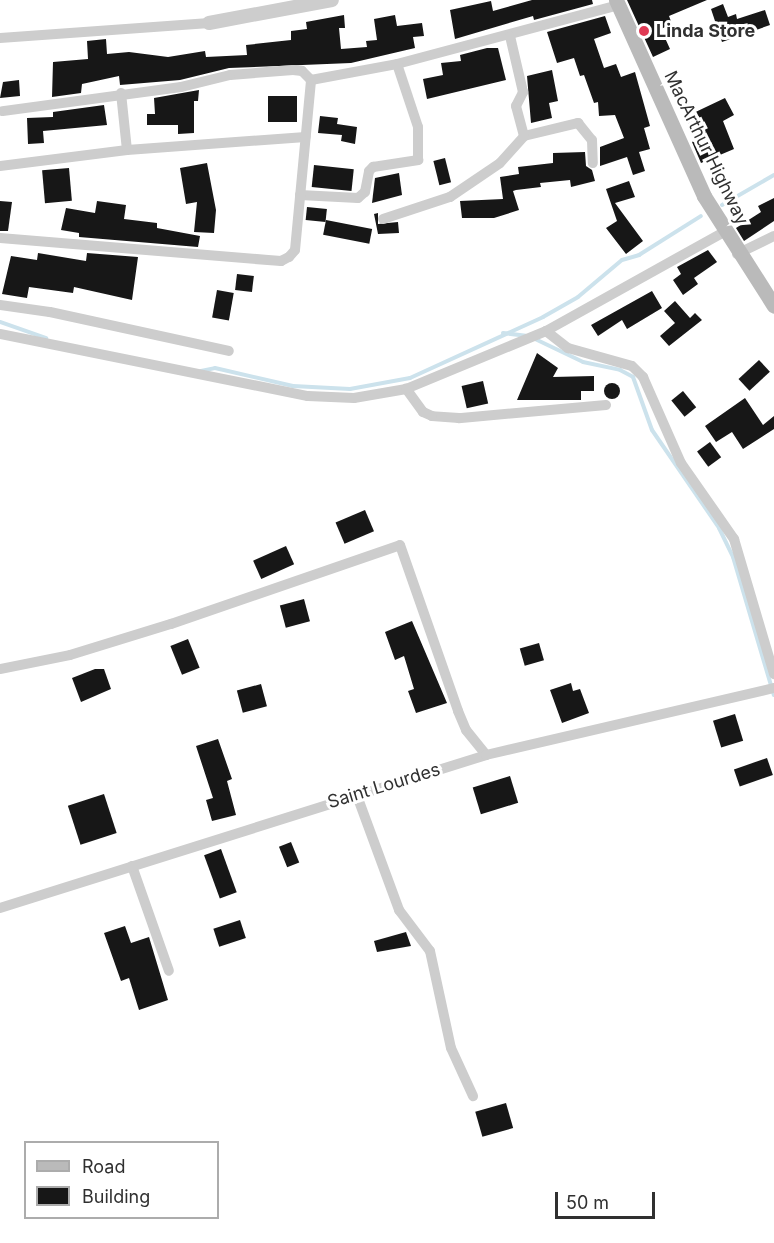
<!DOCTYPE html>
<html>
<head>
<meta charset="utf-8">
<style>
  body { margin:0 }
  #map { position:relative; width:774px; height:1243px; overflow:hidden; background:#fff; font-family:Inter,sans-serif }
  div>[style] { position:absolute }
  .stream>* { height:4px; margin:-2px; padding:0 2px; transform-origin:2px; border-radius:2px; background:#cce2ec }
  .building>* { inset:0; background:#171717; transform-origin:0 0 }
  .round { border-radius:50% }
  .minor>* { height:10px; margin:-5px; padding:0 5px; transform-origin:5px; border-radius:5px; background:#cdcdcd }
  .tertiary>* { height:14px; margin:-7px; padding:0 7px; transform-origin:7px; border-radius:7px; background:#cdcdcd }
  .secondary>* { height:15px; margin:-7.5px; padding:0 7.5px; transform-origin:7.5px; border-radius:7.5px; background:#bababa }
  .dots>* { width:16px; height:16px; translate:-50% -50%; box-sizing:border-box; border:3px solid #fff; border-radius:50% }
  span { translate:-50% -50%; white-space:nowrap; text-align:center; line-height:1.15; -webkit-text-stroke:6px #fff; paint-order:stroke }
  .poi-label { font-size:18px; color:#303030; font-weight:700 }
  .left { translate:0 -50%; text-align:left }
  .street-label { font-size:18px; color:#303030 }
  .legend { position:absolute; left:24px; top:1141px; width:195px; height:78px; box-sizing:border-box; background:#fff; border:2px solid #acacac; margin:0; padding:8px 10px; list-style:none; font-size:18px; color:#303030 }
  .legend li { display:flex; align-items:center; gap:12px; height:30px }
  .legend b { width:30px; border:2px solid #acacac }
  .scale { position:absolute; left:555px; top:1192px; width:100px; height:27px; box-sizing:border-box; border:3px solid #303030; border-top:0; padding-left:8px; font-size:18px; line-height:21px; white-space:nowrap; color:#303030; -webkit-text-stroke:4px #fff; paint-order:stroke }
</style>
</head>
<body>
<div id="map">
  <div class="stream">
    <i style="left:722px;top:205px;width:60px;rotate:-30deg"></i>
    <i style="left:0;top:322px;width:49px;rotate:19.2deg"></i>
    <i style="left:503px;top:333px;width:23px;rotate:7deg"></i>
    <i style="left:533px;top:338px;width:55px;rotate:25.6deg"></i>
    <i style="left:583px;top:362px;width:38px;rotate:12deg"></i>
    <i style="left:620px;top:370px;width:15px;rotate:28deg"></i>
    <i style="left:633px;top:377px;width:56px;rotate:70.3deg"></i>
    <i style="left:652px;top:430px;width:119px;rotate:55.6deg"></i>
    <i style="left:719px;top:528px;width:32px;rotate:64deg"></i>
    <i style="left:733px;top:557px;width:144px;rotate:73.5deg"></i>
    <i style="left:201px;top:371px;width:14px;rotate:-12deg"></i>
    <i style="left:215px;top:368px;width:80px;rotate:13deg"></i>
    <i style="left:293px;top:386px;width:57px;rotate:3deg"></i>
    <i style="left:350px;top:389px;width:61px;rotate:-10.4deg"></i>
    <i style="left:410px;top:378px;width:146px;rotate:-24.6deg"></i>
    <i style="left:543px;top:317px;width:40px;rotate:-29.7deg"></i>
    <i style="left:578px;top:297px;width:57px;rotate:-40.1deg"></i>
    <i style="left:622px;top:260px;width:18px;rotate:-16deg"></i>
    <i style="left:639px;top:255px;width:73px;rotate:-32.2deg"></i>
  </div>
  <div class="building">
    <i style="clip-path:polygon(532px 0,592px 0,593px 4px,534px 20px,533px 16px,455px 39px,450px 10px,491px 1px,493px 11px)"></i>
    <i style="clip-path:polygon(627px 0,707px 0,669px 16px,672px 24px,661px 29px,670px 49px,653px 57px)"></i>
    <i style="clip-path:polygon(723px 4px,728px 17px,736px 14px,737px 19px,765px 10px,770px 25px,722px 42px,711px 9px)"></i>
    <i style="clip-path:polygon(344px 15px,345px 28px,339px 28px,341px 49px,367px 47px,366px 41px,377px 40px,374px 19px,395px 15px,397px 26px,422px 23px,424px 36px,413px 37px,415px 48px,351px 63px,229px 68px,180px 80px,120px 85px,119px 76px,82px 84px,81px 93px,52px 97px,53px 62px,88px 59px,87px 41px,106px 39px,107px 54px,129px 52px,168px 57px,205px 51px,206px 57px,247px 55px,246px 45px,291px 40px,291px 31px,307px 29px,306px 22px)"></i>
    <i style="clip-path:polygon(605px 16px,611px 33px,594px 39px,604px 68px,616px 64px,621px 77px,635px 72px,650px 126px,644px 128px,650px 149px,639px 152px,645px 171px,633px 175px,627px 157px,600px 166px,600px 147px,624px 138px,615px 115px,599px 116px,598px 102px,594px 103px,584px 75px,580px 76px,574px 58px,557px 63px,547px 32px)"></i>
    <i style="clip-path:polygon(487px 48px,498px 48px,506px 80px,427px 99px,423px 79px,443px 75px,441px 63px,461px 61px,460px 55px)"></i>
    <i style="clip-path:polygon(552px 70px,558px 101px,549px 103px,552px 118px,531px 123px,527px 76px)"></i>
    <i style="clip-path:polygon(19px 80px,20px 96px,0 98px,3px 82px)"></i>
    <i style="clip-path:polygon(199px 90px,198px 101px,194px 101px,194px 133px,178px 134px,178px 125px,147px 125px,147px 114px,155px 114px,154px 98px)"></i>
    <i style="left:268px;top:96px;width:29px;height:26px"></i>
    <i style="clip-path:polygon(725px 98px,734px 115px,723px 121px,734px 149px,701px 163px,692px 142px,696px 140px,685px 117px)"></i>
    <i style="clip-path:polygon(104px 105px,107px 125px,43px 131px,44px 143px,28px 144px,27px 118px,53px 117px,53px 112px)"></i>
    <i style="clip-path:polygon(320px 116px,338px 118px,337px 124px,357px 127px,355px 144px,341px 141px,342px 135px,318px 133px)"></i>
    <i style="clip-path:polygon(585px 152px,586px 166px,592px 170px,595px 181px,571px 187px,570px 180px,540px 183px,541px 187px,516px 190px,513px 191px,519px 210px,494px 218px,462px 218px,460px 201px,503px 199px,500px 177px,519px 174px,518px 167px,553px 163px,553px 153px)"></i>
    <i style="left:445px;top:158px;width:25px;height:12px;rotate:76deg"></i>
    <i style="clip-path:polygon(207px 163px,216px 210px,214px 233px,194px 232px,197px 202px,186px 204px,180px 168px)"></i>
    <i style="left:314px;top:165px;width:40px;height:22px;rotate:6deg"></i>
    <i style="left:69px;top:168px;width:33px;height:27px;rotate:85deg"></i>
    <i style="clip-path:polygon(399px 173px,402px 195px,372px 203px,375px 178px)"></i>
    <i style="clip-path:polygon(629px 181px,635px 197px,615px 203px,643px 241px,626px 254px,606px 228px,617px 221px,606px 189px)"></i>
    <i style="clip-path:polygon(774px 198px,774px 221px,744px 241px,736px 228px,761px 212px,758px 206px)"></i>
    <i style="clip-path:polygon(0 201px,12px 202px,8px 231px,0 231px)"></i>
    <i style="clip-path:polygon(97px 201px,126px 205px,124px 219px,157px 223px,157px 228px,200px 236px,198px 247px,79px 237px,79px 233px,61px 230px,66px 208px,95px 213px)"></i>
    <i style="left:307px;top:207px;width:20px;height:13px;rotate:6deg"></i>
    <i style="clip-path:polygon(378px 213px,378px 224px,398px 222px,399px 233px,378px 234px,374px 214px)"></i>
    <i style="left:326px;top:220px;width:47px;height:15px;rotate:11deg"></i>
    <i style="clip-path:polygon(708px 250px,717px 262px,694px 278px,698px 284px,683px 295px,673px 280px,681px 274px,677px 267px)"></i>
    <i style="clip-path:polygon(38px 253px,86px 261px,87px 253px,138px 257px,132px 300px,74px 287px,73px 293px,29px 287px,27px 298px,2px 294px,11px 256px,37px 260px)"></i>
    <i style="left:237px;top:274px;width:17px;height:16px;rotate:7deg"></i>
    <i style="left:217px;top:290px;width:17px;height:28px;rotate:10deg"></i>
    <i style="clip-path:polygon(652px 291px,662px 308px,627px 329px,622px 320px,598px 336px,591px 325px)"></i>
    <i style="clip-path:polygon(675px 301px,690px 318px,695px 313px,702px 320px,669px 346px,660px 336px,675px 323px,664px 311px)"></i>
    <i style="clip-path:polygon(537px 353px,558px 368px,553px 377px,594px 376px,594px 391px,581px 391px,581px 400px,517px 400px)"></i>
    <i style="left:759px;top:360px;width:16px;height:28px;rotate:47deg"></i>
    <i style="left:483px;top:381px;width:23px;height:22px;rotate:77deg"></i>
    <i class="round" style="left:604px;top:383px;width:16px;height:16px"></i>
    <i style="left:683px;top:391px;width:21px;height:15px;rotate:51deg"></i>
    <i style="clip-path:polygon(745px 398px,763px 425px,774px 416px,774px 429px,743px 449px,732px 432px,716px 442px,705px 426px)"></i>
    <i style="left:710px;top:442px;width:19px;height:16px;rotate:54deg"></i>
    <i style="left:365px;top:510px;width:23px;height:32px;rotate:67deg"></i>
    <i style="left:286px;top:546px;width:20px;height:36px;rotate:66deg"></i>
    <i style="left:304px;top:599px;width:23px;height:25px;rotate:75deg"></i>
    <i style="clip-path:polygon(412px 621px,447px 703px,416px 713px,408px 691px,414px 689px,404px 656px,395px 660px,385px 632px)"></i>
    <i style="left:188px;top:639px;width:31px;height:19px;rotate:68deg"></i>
    <i style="left:539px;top:643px;width:18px;height:20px;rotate:74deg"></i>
    <i style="clip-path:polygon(95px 669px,104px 669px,111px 689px,81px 702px,72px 678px)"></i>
    <i style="clip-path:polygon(571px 683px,573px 691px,580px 689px,589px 713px,562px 723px,550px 690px)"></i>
    <i style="left:261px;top:684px;width:23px;height:25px;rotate:75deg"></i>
    <i style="left:735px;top:714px;width:28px;height:23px;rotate:73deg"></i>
    <i style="clip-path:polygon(218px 739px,232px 779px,227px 781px,236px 815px,212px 821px,206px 800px,213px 798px,196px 746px)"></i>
    <i style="left:767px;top:758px;width:18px;height:35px;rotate:71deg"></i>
    <i style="left:510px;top:776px;width:28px;height:39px;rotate:73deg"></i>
    <i style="left:104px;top:794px;width:41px;height:38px;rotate:72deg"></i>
    <i style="left:291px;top:842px;width:22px;height:13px;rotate:68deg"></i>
    <i style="left:221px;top:849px;width:46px;height:18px;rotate:70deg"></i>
    <i style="left:240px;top:920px;width:19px;height:28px;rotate:72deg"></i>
    <i style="clip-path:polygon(125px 926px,131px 943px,149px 937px,168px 1000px,139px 1010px,129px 978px,121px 981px,104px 933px)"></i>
    <i style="clip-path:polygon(406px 932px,411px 946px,377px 952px,374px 941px)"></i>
    <i style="left:506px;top:1103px;width:26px;height:32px;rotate:74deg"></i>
  </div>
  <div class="minor">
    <i style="left:0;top:38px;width:210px;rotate:-4.1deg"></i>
    <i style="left:311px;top:80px;width:87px;rotate:-10.5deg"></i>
    <i style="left:397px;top:64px;width:229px;rotate:-14.9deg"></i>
    <i style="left:121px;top:93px;width:57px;rotate:84deg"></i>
    <i style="left:524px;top:136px;width:56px;rotate:-13.5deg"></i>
    <i style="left:578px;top:123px;width:22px;rotate:51deg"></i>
    <i style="left:592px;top:140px;width:23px;rotate:88deg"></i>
    <i style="left:0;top:166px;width:128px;rotate:-7.2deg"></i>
    <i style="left:127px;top:150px;width:179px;rotate:-4.2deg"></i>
    <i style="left:300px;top:195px;width:58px;rotate:3deg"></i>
    <i style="left:358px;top:198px;width:9px;rotate:-41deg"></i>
    <i style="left:365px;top:192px;width:21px;rotate:-79deg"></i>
    <i style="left:369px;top:171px;width:6px;rotate:-45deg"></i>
    <i style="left:373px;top:167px;width:46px;rotate:-8.8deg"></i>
    <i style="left:418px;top:160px;width:33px;rotate:-90deg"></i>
    <i style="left:418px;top:127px;width:66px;rotate:-108.4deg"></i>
    <i style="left:383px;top:219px;width:71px;rotate:-18.2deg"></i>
    <i style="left:450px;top:197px;width:60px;rotate:-34.2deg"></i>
    <i style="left:500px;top:163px;width:36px;rotate:-48deg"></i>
    <i style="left:524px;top:136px;width:31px;rotate:-105deg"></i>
    <i style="left:516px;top:106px;width:16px;rotate:-63deg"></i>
    <i style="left:523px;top:92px;width:57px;rotate:-103.1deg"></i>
    <i style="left:0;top:238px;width:282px;rotate:4.7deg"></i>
    <i style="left:281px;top:261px;width:9px;rotate:-27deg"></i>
    <i style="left:289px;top:257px;width:9px;rotate:-49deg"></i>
    <i style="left:295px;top:250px;width:171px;rotate:-84.6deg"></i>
    <i style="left:311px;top:80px;width:13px;rotate:-135deg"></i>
    <i style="left:302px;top:71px;width:9px;rotate:-174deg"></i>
    <i style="left:293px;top:70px;width:63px;rotate:175.5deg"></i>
    <i style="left:230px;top:75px;width:50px;rotate:166.2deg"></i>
    <i style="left:181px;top:87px;width:180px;rotate:172.3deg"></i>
    <i style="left:737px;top:254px;width:41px;rotate:-25.9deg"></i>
    <i style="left:0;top:305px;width:50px;rotate:8deg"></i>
    <i style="left:50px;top:312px;width:183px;rotate:12.3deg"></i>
    <i style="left:546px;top:331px;width:28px;rotate:38deg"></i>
    <i style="left:568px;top:348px;width:66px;rotate:15.7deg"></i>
    <i style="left:632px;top:366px;width:16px;rotate:45deg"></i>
    <i style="left:643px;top:377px;width:94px;rotate:66.2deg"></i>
    <i style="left:681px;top:463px;width:93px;rotate:55.1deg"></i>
    <i style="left:734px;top:539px;width:141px;rotate:73.5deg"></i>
    <i style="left:0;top:334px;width:314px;rotate:11.4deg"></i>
    <i style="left:308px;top:396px;width:46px;rotate:2.5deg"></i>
    <i style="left:354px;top:398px;width:53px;rotate:-9.8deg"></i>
    <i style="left:606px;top:405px;width:148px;rotate:174.9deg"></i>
    <i style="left:459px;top:418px;width:27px;rotate:-176deg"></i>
    <i style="left:432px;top:416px;width:10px;rotate:-156deg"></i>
    <i style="left:423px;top:412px;width:29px;rotate:-126deg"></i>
    <i style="left:406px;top:389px;width:152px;rotate:-22.5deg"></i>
    <i style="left:546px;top:331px;width:204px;rotate:-29.1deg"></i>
    <i style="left:0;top:669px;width:71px;rotate:-11.3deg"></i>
    <i style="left:70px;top:655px;width:106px;rotate:-17.1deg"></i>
    <i style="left:171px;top:624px;width:242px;rotate:-19deg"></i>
    <i style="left:400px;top:545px;width:176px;rotate:70.7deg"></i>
    <i style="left:458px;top:711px;width:21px;rotate:67deg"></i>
    <i style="left:466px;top:730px;width:32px;rotate:51deg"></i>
    <i style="left:356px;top:793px;width:125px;rotate:69.8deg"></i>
    <i style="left:399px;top:910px;width:51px;rotate:52.9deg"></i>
    <i style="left:430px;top:951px;width:99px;rotate:77.8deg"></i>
    <i style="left:451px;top:1048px;width:53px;rotate:65.4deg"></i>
    <i style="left:132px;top:866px;width:111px;rotate:70.6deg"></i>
    <i style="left:0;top:908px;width:510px;rotate:-17.47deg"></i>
    <i style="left:486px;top:755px;width:296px;rotate:-13.1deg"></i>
  </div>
  <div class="tertiary">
    <i style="left:209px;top:23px;width:125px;rotate:-10.6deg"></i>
  </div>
  <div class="secondary">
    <i style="left:616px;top:0;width:215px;rotate:65.8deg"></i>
    <i style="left:704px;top:196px;width:130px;rotate:57.5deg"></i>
  </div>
  <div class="dots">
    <i style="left:644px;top:31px;background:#e03a55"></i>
  </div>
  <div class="poi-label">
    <span class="left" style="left:656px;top:31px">Linda Store</span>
  </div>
  <div class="street-label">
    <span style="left:706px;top:148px;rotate:64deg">MacArthur Highway</span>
    <span style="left:384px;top:786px;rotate:-17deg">Saint Lourdes</span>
  </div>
  <ul class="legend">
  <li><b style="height:8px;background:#bababa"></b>Road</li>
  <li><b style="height:16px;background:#171717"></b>Building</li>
  </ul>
  <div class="scale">50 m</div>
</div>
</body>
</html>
